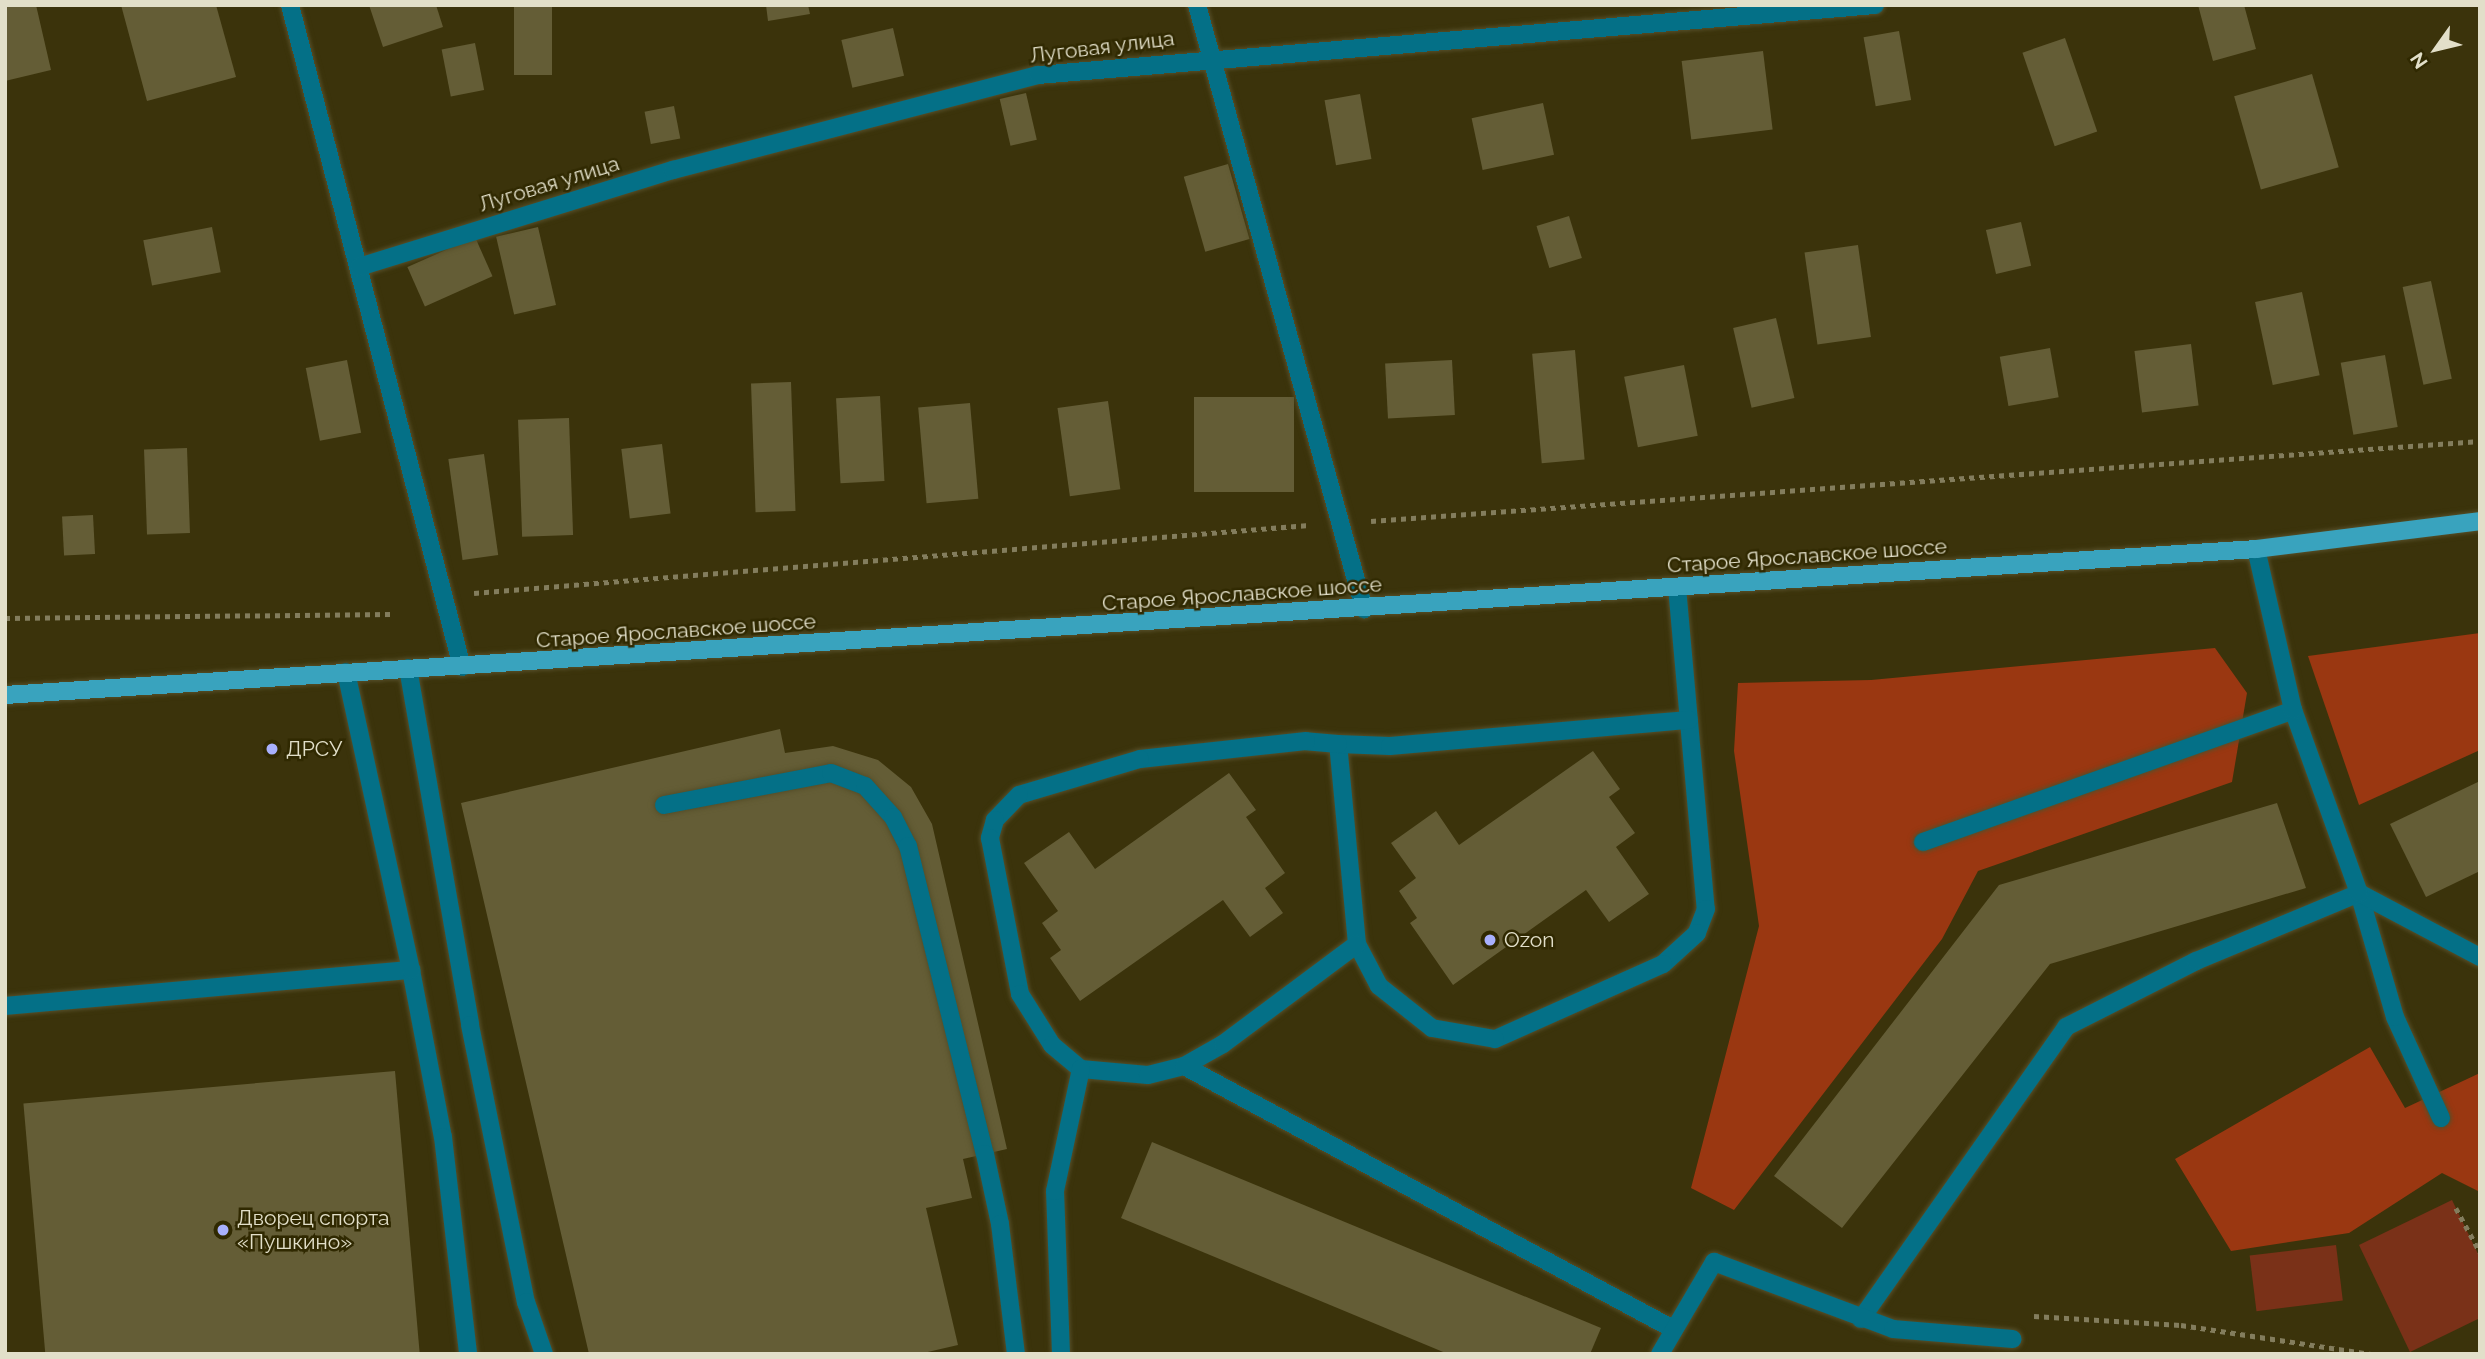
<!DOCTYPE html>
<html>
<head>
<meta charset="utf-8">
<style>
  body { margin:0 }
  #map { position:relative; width:2485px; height:1359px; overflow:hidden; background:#3b330b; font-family:Raleway,sans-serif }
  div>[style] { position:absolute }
  .green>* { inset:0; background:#7a3118; transform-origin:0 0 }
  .forest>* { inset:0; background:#9a3711 }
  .building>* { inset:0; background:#645d36; transform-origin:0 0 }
  .path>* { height:4.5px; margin-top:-2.25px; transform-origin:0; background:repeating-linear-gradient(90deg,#837d5d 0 5px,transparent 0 10px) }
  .roads { filter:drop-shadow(0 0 2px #564f29) drop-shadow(0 0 2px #564f29) }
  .minor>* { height:18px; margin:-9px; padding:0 9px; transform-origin:9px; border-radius:9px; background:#047087 }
  .major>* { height:18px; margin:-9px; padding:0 9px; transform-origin:9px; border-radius:9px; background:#39a3be }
  .dots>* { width:19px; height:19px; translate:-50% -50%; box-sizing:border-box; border:4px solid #302901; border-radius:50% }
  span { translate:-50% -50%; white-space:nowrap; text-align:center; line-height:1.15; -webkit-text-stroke:5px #302901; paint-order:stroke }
  .street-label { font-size:21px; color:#e2dfc9 }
  .poi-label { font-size:21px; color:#e2dfc9 }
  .left { translate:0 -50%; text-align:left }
  .frame { position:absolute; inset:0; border:7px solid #e2dfc9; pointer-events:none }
  .north { position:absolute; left:2401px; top:14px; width:70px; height:70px; -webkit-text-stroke:5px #302901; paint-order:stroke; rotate:236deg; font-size:19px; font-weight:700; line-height:28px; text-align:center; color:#e2dfc9 }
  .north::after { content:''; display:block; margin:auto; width:24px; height:32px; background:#e2dfc9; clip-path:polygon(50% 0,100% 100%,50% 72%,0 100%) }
</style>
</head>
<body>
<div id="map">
  <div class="green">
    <i style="clip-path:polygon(2452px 1200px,2480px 1258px,2480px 1318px,2410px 1352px,2359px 1245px)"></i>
    <i style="left:2336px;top:1245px;width:56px;height:87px;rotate:83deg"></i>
  </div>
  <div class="forest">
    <i style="clip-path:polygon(2480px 633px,2480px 750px,2359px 805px,2308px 656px)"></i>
    <i style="clip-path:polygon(2215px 648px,2247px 693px,2232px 782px,1978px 871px,1942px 939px,1734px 1210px,1691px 1188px,1759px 926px,1734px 751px,1738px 683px,1871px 680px)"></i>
    <i style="clip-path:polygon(2370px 1047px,2405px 1108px,2480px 1073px,2480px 1192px,2442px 1173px,2349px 1233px,2231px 1251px,2175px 1159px)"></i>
  </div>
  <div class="building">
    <i style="clip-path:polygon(5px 5px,36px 5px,51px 70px,5px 81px)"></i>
    <i style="clip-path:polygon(121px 5px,216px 5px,236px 77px,147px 101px)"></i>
    <i style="clip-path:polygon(369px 5px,436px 5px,443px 27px,383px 47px)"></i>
    <i style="left:514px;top:5px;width:38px;height:70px"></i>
    <i style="clip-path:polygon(766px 5px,808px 5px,810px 14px,768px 21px)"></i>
    <i style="clip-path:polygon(2198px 5px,2244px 5px,2256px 49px,2213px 61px)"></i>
    <i style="left:893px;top:28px;width:49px;height:53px;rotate:77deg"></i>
    <i style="left:1899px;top:31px;width:70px;height:36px;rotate:80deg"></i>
    <i style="left:2065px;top:38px;width:99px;height:45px;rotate:71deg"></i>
    <i style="left:475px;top:43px;width:48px;height:34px;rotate:79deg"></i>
    <i style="left:1763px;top:51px;width:79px;height:82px;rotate:83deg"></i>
    <i style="left:2312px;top:74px;width:97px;height:81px;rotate:74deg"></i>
    <i style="left:1026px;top:93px;width:48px;height:27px;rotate:77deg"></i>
    <i style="left:1360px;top:94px;width:66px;height:36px;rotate:80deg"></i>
    <i style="left:1543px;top:103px;width:53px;height:73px;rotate:78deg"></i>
    <i style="left:674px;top:106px;width:33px;height:30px;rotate:79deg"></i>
    <i style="left:1228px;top:164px;width:78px;height:46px;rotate:74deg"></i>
    <i style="left:1569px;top:216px;width:44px;height:34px;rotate:73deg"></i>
    <i style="left:2021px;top:222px;width:45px;height:36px;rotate:77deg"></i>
    <i style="left:212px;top:227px;width:46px;height:70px;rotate:79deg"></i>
    <i style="left:538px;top:227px;width:80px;height:43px;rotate:77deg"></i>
    <i style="left:475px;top:237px;width:43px;height:74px;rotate:66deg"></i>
    <i style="left:1858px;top:245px;width:93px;height:54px;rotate:82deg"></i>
    <i style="left:2431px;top:281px;width:100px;height:29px;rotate:78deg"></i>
    <i style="left:2302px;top:292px;width:85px;height:48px;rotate:78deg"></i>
    <i style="left:1776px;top:318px;width:82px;height:44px;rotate:77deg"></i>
    <i style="left:2191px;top:344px;width:62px;height:57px;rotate:83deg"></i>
    <i style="left:2050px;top:348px;width:50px;height:51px;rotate:80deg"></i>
    <i style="left:1575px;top:350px;width:110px;height:43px;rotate:85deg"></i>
    <i style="left:2385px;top:355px;width:73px;height:45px;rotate:80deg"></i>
    <i style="left:347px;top:360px;width:74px;height:42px;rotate:79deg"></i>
    <i style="left:1452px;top:360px;width:55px;height:67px;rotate:87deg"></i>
    <i style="left:1684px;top:365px;width:72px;height:61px;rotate:79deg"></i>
    <i style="left:791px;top:382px;width:129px;height:40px;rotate:88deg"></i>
    <i style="left:880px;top:396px;width:85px;height:44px;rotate:87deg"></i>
    <i style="left:1194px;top:397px;width:100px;height:95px"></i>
    <i style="left:1108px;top:401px;width:89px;height:51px;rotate:82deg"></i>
    <i style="left:970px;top:403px;width:96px;height:52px;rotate:85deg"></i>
    <i style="left:569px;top:418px;width:117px;height:51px;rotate:88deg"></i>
    <i style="left:662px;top:444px;width:70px;height:41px;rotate:83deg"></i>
    <i style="left:187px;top:448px;width:85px;height:43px;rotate:88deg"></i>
    <i style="left:484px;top:454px;width:102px;height:36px;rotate:82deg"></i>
    <i style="left:93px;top:515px;width:39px;height:31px;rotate:87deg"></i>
    <i style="clip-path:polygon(780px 729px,785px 753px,833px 746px,878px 760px,911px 787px,932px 824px,1007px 1149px,963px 1159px,972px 1198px,926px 1208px,958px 1345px,919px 1354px,589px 1354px,461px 803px)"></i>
    <i style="clip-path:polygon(1593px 751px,1620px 789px,1609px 797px,1635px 833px,1616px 847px,1649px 894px,1609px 922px,1586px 890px,1453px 985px,1410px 923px,1417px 918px,1399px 891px,1416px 878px,1391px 843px,1436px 811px,1459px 845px)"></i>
    <i style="clip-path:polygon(1229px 773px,1256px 810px,1246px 817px,1285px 873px,1265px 888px,1283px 913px,1250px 937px,1223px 900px,1080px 1001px,1050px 958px,1061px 950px,1042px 923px,1058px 911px,1024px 863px,1069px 832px,1095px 869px)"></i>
    <i style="clip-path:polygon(2480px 781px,2480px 871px,2426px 897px,2390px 824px)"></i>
    <i style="clip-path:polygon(2277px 803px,2306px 888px,2050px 964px,1842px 1228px,1774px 1176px,1999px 885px)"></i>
    <i style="left:395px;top:1071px;width:284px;height:373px;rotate:85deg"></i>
    <i style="clip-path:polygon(1152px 1142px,1601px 1328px,1590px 1354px,1448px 1354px,1121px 1218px)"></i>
  </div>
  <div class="path">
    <i style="left:1371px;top:521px;width:1112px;rotate:-4.13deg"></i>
    <i style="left:474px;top:593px;width:838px;rotate:-4.66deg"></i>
    <i style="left:5px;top:618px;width:386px;rotate:-0.6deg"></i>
    <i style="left:2456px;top:1208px;width:50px;rotate:61.4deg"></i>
    <i style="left:2034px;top:1316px;width:147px;rotate:3.5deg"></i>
    <i style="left:2181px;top:1325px;width:192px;rotate:8.7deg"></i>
  </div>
  <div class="roads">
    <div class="minor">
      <i style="left:290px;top:5px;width:684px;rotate:75.44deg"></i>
      <i style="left:1197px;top:5px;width:627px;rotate:74.54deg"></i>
      <i style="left:359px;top:267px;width:329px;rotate:-17.2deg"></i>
      <i style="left:673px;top:170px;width:377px;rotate:-14.6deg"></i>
      <i style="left:1038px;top:75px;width:840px;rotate:-4.78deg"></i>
      <i style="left:1677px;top:587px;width:323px;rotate:84.9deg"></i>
      <i style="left:1706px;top:909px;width:26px;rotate:111deg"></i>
      <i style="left:1697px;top:933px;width:46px;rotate:137.6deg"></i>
      <i style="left:1663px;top:964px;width:184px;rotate:155.9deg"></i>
      <i style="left:1495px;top:1039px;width:64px;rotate:-170.1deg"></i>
      <i style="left:1432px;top:1028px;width:68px;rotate:-141.6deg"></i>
      <i style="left:1379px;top:986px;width:47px;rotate:-117.6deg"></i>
      <i style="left:1357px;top:944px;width:201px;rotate:-95.4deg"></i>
      <i style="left:1338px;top:744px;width:52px;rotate:2.2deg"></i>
      <i style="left:1390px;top:746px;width:300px;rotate:-5deg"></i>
      <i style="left:408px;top:668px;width:362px;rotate:80.1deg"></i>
      <i style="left:470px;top:1025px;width:283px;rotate:78.6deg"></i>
      <i style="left:526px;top:1302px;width:55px;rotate:70.9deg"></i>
      <i style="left:1338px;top:744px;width:32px;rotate:-175deg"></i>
      <i style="left:1306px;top:741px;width:167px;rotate:173.8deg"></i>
      <i style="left:1140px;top:759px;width:126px;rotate:163.4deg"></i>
      <i style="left:1019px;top:795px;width:35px;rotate:134deg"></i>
      <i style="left:995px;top:820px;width:19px;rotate:106deg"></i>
      <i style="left:990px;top:838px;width:159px;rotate:79.1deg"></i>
      <i style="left:1020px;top:994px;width:60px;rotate:57.9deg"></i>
      <i style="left:1052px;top:1045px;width:38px;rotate:40deg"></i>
      <i style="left:1081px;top:1069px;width:67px;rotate:5.1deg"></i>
      <i style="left:1148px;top:1075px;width:37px;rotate:-14deg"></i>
      <i style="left:1184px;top:1066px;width:45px;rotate:-29.4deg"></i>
      <i style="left:1223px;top:1044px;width:167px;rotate:-36.7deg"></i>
      <i style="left:664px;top:805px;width:170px;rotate:-10.8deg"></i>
      <i style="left:831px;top:773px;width:36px;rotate:21deg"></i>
      <i style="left:865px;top:786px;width:42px;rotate:47.9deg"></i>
      <i style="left:893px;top:817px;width:33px;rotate:63deg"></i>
      <i style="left:908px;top:846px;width:317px;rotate:76deg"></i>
      <i style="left:985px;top:1154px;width:72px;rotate:77.9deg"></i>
      <i style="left:1000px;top:1224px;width:131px;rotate:83deg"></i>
      <i style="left:1923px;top:842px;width:393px;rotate:-19.6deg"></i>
      <i style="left:411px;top:970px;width:170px;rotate:79.2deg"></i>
      <i style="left:443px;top:1137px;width:218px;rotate:83.4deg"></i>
      <i style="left:5px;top:1006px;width:408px;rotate:-5.1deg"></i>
      <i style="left:411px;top:970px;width:305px;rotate:-102.3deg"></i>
      <i style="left:1184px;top:1066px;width:555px;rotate:28.27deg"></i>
      <i style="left:2441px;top:1118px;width:111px;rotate:-114.5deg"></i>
      <i style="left:2395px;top:1017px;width:129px;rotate:-106.2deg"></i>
      <i style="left:2359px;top:893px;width:137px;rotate:27.9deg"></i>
      <i style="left:1861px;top:1319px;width:357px;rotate:-54.9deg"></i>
      <i style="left:2066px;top:1027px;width:146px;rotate:-26.9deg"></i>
      <i style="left:2196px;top:961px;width:177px;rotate:-22.6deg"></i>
      <i style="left:2359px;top:893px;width:195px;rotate:-109.8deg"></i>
      <i style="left:2293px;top:710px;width:165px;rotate:-102.9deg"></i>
      <i style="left:1061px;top:1354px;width:163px;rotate:-92.1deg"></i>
      <i style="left:1055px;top:1191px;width:125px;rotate:-78deg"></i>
      <i style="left:1660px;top:1354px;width:107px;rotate:-59.6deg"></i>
      <i style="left:1714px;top:1262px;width:191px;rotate:20.5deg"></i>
      <i style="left:1893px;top:1329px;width:120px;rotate:4.8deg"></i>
    </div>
    <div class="major">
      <i style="left:5px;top:695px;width:2256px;rotate:-3.71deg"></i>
      <i style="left:2256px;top:549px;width:226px;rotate:-7.1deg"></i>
    </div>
  </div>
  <div class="dots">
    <i style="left:272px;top:749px;background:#a8b0fc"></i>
    <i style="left:1490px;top:940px;background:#a8b0fc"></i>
    <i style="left:223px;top:1230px;background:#a8b0fc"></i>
  </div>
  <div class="street-label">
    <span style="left:1102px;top:47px;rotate:-7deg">Луговая улица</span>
    <span style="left:549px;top:184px;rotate:-17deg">Луговая улица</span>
    <span style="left:1807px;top:556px;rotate:-4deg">Старое Ярославское шоссе</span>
    <span style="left:1242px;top:594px;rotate:-4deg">Старое Ярославское шоссе</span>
    <span style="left:676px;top:631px;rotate:-4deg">Старое Ярославское шоссе</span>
  </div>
  <div class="poi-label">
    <span class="left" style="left:286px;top:749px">ДРСУ</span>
    <span class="left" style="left:1504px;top:940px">Ozon</span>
    <span class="left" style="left:237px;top:1230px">Дворец спорта<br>«Пушкино»</span>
  </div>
  <div class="frame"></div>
  <div class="north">N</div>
</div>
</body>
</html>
